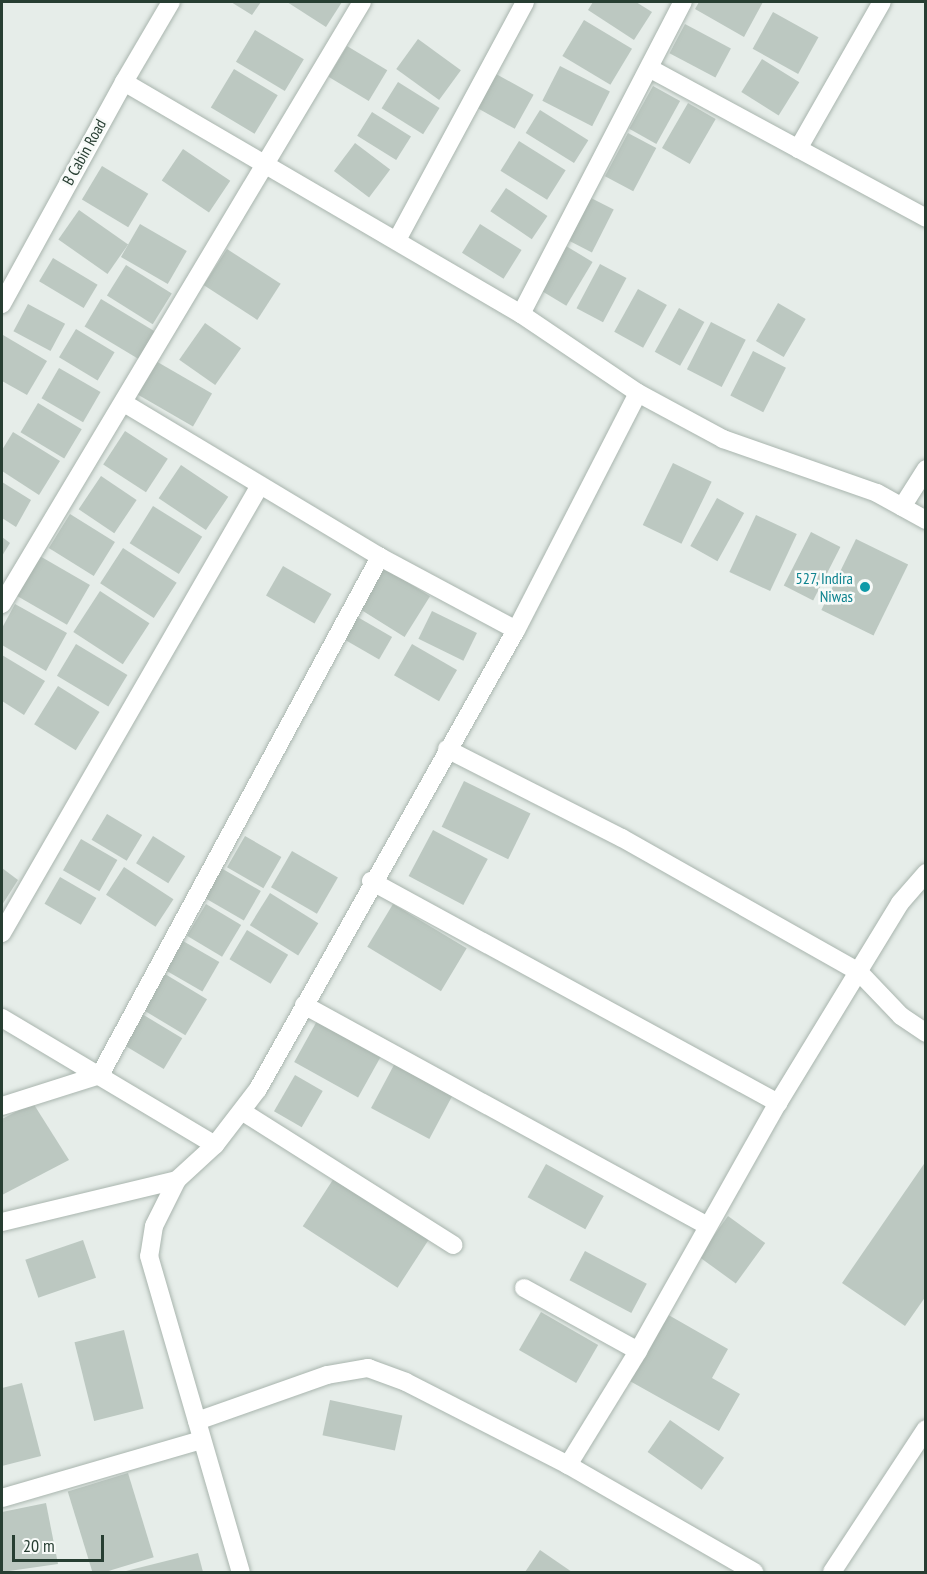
<!DOCTYPE html>
<html>
<head>
<meta charset="utf-8">
<style>
  body { margin:0 }
  #map { position:relative; width:927px; height:1574px; overflow:hidden; background:#e6ede9; font-family:"PT Sans Narrow",sans-serif }
  div>[style] { position:absolute }
  .building>* { inset:0; background:#bcc8c1; transform-origin:0 0 }
  .roads { filter:drop-shadow(0 0 2px #a9b5ae) drop-shadow(0 0 2px #a9b5ae) }
  .street>* { height:18px; margin:-9px; padding:0 9px; transform-origin:9px; border-radius:9px; background:#fff }
  .secondary>* { height:18px; margin:-9px; padding:0 9px; transform-origin:9px; border-radius:9px; background:#fff }
  .dots>* { width:16px; height:16px; translate:-50% -50%; box-sizing:border-box; border:3px solid #f7faf8; border-radius:50% }
  span { translate:-50% -50%; white-space:nowrap; text-align:center; line-height:1.15; -webkit-text-stroke:5px #f7faf8; paint-order:stroke }
  .street-label { font-size:16px; color:#273e32 }
  .culture-label { font-size:16px; color:#0d838f }
  .right { translate:-100% -50%; text-align:right }
  .frame { position:absolute; inset:0; border:3px solid #273e32; pointer-events:none }
  .scale { position:absolute; left:12px; top:1535px; width:92px; height:27px; box-sizing:border-box; border:3px solid #273e32; border-top:0; padding-left:8px; font-size:18px; line-height:21px; white-space:nowrap; color:#273e32; -webkit-text-stroke:4px #f7faf8; paint-order:stroke }
</style>
</head>
<body>
<div id="map">
  <div class="building">
    <i style="clip-path:polygon(231px 2px,261px 2px,252px 15px)"></i>
    <i style="clip-path:polygon(287px 2px,342px 2px,326px 27px)"></i>
    <i style="clip-path:polygon(593px 2px,636px 2px,652px 12px,634px 40px,588px 10px)"></i>
    <i style="clip-path:polygon(699px 2px,763px 2px,744px 37px,695px 9px)"></i>
    <i style="left:773px;top:12px;width:52px;height:42px;rotate:29deg"></i>
    <i style="left:584px;top:20px;width:56px;height:42px;rotate:31deg"></i>
    <i style="left:685px;top:24px;width:52px;height:33px;rotate:28deg"></i>
    <i style="left:255px;top:30px;width:57px;height:37px;rotate:31deg"></i>
    <i style="left:418px;top:39px;width:53px;height:37px;rotate:36deg"></i>
    <i style="left:347px;top:46px;width:47px;height:36px;rotate:31deg"></i>
    <i style="left:762px;top:59px;width:44px;height:39px;rotate:32deg"></i>
    <i style="left:560px;top:66px;width:56px;height:39px;rotate:27deg"></i>
    <i style="left:234px;top:69px;width:51px;height:45px;rotate:31deg"></i>
    <i style="left:489px;top:70px;width:51px;height:39px;rotate:29deg"></i>
    <i style="left:398px;top:82px;width:49px;height:31px;rotate:32deg"></i>
    <i style="left:653px;top:86px;width:31px;height:49px;rotate:29deg"></i>
    <i style="left:688px;top:103px;width:32px;height:52px;rotate:30deg"></i>
    <i style="left:540px;top:110px;width:57px;height:27px;rotate:32deg"></i>
    <i style="left:372px;top:112px;width:46px;height:28px;rotate:32deg"></i>
    <i style="left:628px;top:133px;width:32px;height:49px;rotate:28deg"></i>
    <i style="left:519px;top:141px;width:55px;height:35px;rotate:32deg"></i>
    <i style="left:355px;top:143px;width:44px;height:35px;rotate:37deg"></i>
    <i style="left:183px;top:149px;width:57px;height:38px;rotate:34deg"></i>
    <i style="left:102px;top:166px;width:54px;height:39px;rotate:31deg"></i>
    <i style="left:506px;top:188px;width:50px;height:28px;rotate:34deg"></i>
    <i style="left:587px;top:196px;width:30px;height:48px;rotate:27deg"></i>
    <i style="left:79px;top:210px;width:60px;height:36px;rotate:35deg"></i>
    <i style="left:140px;top:224px;width:54px;height:38px;rotate:30deg"></i>
    <i style="left:480px;top:224px;width:49px;height:34px;rotate:32deg"></i>
    <i style="left:566px;top:246px;width:31px;height:51px;rotate:31deg"></i>
    <i style="left:227px;top:249px;width:64px;height:43px;rotate:33deg"></i>
    <i style="left:53px;top:258px;width:52px;height:27px;rotate:31deg"></i>
    <i style="left:600px;top:264px;width:30px;height:50px;rotate:28deg"></i>
    <i style="left:126px;top:265px;width:54px;height:36px;rotate:32deg"></i>
    <i style="left:638px;top:289px;width:33px;height:49px;rotate:29deg"></i>
    <i style="left:101px;top:299px;width:63px;height:32px;rotate:31deg"></i>
    <i style="left:778px;top:303px;width:32px;height:44px;rotate:30deg"></i>
    <i style="left:28px;top:304px;width:42px;height:31px;rotate:28deg"></i>
    <i style="left:679px;top:308px;width:29px;height:50px;rotate:29deg"></i>
    <i style="left:711px;top:322px;width:39px;height:53px;rotate:27deg"></i>
    <i style="left:205px;top:323px;width:44px;height:45px;rotate:35deg"></i>
    <i style="left:76px;top:329px;width:45px;height:33px;rotate:31deg"></i>
    <i style="clip-path:polygon(3px 335px,47px 361px,27px 395px,2px 381px)"></i>
    <i style="left:753px;top:351px;width:37px;height:50px;rotate:27deg"></i>
    <i style="left:154px;top:360px;width:67px;height:38px;rotate:30deg"></i>
    <i style="left:59px;top:368px;width:48px;height:35px;rotate:30deg"></i>
    <i style="left:38px;top:403px;width:51px;height:34px;rotate:31deg"></i>
    <i style="left:125px;top:431px;width:51px;height:40px;rotate:33deg"></i>
    <i style="clip-path:polygon(13px 432px,60px 461px,39px 495px,2px 471px,2px 450px)"></i>
    <i style="left:673px;top:463px;width:43px;height:69px;rotate:26deg"></i>
    <i style="left:181px;top:465px;width:57px;height:40px;rotate:34deg"></i>
    <i style="left:101px;top:476px;width:43px;height:40px;rotate:34deg"></i>
    <i style="clip-path:polygon(2px 482px,31px 500px,16px 527px,2px 518px)"></i>
    <i style="left:717px;top:498px;width:31px;height:55px;rotate:29deg"></i>
    <i style="left:153px;top:506px;width:58px;height:44px;rotate:32deg"></i>
    <i style="left:70px;top:514px;width:53px;height:40px;rotate:32deg"></i>
    <i style="left:756px;top:515px;width:45px;height:63px;rotate:25deg"></i>
    <i style="left:811px;top:532px;width:33px;height:60px;rotate:27deg"></i>
    <i style="clip-path:polygon(2px 537px,10px 543px,2px 556px)"></i>
    <i style="left:856px;top:539px;width:58px;height:79px;rotate:26deg"></i>
    <i style="left:123px;top:548px;width:64px;height:42px;rotate:33deg"></i>
    <i style="left:38px;top:555px;width:60px;height:46px;rotate:30deg"></i>
    <i style="left:380px;top:565px;width:59px;height:48px;rotate:32deg"></i>
    <i style="left:283px;top:566px;width:56px;height:34px;rotate:30deg"></i>
    <i style="left:100px;top:591px;width:59px;height:49px;rotate:33deg"></i>
    <i style="clip-path:polygon(15px 604px,67px 633px,46px 671px,2px 645px,2px 628px)"></i>
    <i style="left:432px;top:611px;width:50px;height:31px;rotate:26deg"></i>
    <i style="left:354px;top:615px;width:44px;height:26px;rotate:30deg"></i>
    <i style="left:76px;top:644px;width:60px;height:37px;rotate:31deg"></i>
    <i style="left:412px;top:644px;width:52px;height:36px;rotate:30deg"></i>
    <i style="clip-path:polygon(2px 655px,45px 681px,24px 715px,2px 701px)"></i>
    <i style="left:58px;top:686px;width:49px;height:45px;rotate:32deg"></i>
    <i style="left:464px;top:781px;width:74px;height:51px;rotate:26deg"></i>
    <i style="left:107px;top:814px;width:41px;height:30px;rotate:31deg"></i>
    <i style="left:433px;top:830px;width:62px;height:52px;rotate:28deg"></i>
    <i style="left:153px;top:836px;width:38px;height:32px;rotate:32deg"></i>
    <i style="left:245px;top:836px;width:42px;height:36px;rotate:30deg"></i>
    <i style="left:81px;top:839px;width:42px;height:36px;rotate:30deg"></i>
    <i style="left:292px;top:851px;width:53px;height:42px;rotate:30deg"></i>
    <i style="left:124px;top:867px;width:59px;height:33px;rotate:33deg"></i>
    <i style="clip-path:polygon(2px 868px,18px 880px,2px 905px)"></i>
    <i style="left:221px;top:868px;width:46px;height:34px;rotate:30deg"></i>
    <i style="left:60px;top:877px;width:42px;height:31px;rotate:30deg"></i>
    <i style="left:270px;top:893px;width:57px;height:38px;rotate:32deg"></i>
    <i style="left:206px;top:904px;width:41px;height:37px;rotate:31deg"></i>
    <i style="left:393px;top:904px;width:86px;height:50px;rotate:31deg"></i>
    <i style="left:247px;top:930px;width:48px;height:34px;rotate:31deg"></i>
    <i style="left:183px;top:941px;width:42px;height:34px;rotate:30deg"></i>
    <i style="left:165px;top:974px;width:49px;height:42px;rotate:31deg"></i>
    <i style="left:142px;top:1014px;width:47px;height:36px;rotate:31deg"></i>
    <i style="left:317px;top:1021px;width:73px;height:47px;rotate:29deg"></i>
    <i style="left:395px;top:1063px;width:66px;height:51px;rotate:28deg"></i>
    <i style="left:295px;top:1075px;width:32px;height:42px;rotate:30deg"></i>
    <i style="clip-path:polygon(33px 1103px,69px 1160px,2px 1195px,2px 1119px)"></i>
    <i style="clip-path:polygon(926px 1161px,926px 1296px,905px 1326px,842px 1283px)"></i>
    <i style="left:546px;top:1164px;width:66px;height:38px;rotate:29deg"></i>
    <i style="left:336px;top:1175px;width:113px;height:61px;rotate:33deg"></i>
    <i style="left:728px;top:1216px;width:46px;height:50px;rotate:36deg"></i>
    <i style="left:83px;top:1240px;width:40px;height:61px;rotate:71deg"></i>
    <i style="left:585px;top:1251px;width:70px;height:33px;rotate:28deg"></i>
    <i style="left:541px;top:1312px;width:66px;height:44px;rotate:30deg"></i>
    <i style="clip-path:polygon(665px 1313px,728px 1349px,712px 1378px,740px 1394px,719px 1431px,628px 1380px)"></i>
    <i style="left:124px;top:1330px;width:81px;height:51px;rotate:76deg"></i>
    <i style="clip-path:polygon(22px 1383px,41px 1456px,2px 1466px,2px 1388px)"></i>
    <i style="left:330px;top:1400px;width:74px;height:36px;rotate:12deg"></i>
    <i style="left:670px;top:1420px;width:66px;height:39px;rotate:35deg"></i>
    <i style="left:128px;top:1473px;width:88px;height:63px;rotate:73deg"></i>
    <i style="clip-path:polygon(46px 1503px,58px 1564px,2px 1572px,2px 1512px)"></i>
    <i style="clip-path:polygon(540px 1550px,572px 1572px,525px 1572px)"></i>
    <i style="clip-path:polygon(198px 1553px,203px 1572px,122px 1572px)"></i>
  </div>
  <div class="roads">
    <div class="street">
      <i style="left:649px;top:68px;width:315px;rotate:28.4deg"></i>
      <i style="left:124px;top:82px;width:93px;rotate:-59.6deg"></i>
      <i style="left:798px;top:149px;width:169px;rotate:-60.3deg"></i>
      <i style="left:397px;top:240px;width:270px;rotate:-61.7deg"></i>
      <i style="left:521px;top:314px;width:352px;rotate:-62.6deg"></i>
      <i style="left:638px;top:393px;width:97px;rotate:28.4deg"></i>
      <i style="left:723px;top:439px;width:163px;rotate:19.3deg"></i>
      <i style="left:877px;top:493px;width:56px;rotate:28.9deg"></i>
      <i style="left:124px;top:403px;width:299px;rotate:31deg"></i>
      <i style="left:380px;top:557px;width:154px;rotate:28.2deg"></i>
      <i style="left:902px;top:507px;width:45px;rotate:-57.7deg"></i>
      <i style="left:2px;top:604px;width:701px;rotate:-59.12deg"></i>
      <i style="left:447px;top:749px;width:196px;rotate:27deg"></i>
      <i style="left:622px;top:838px;width:272px;rotate:29.5deg"></i>
      <i style="left:859px;top:972px;width:61px;rotate:46.3deg"></i>
      <i style="left:901px;top:1016px;width:30px;rotate:34deg"></i>
      <i style="left:371px;top:881px;width:464px;rotate:28.6deg"></i>
      <i style="left:2px;top:933px;width:515px;rotate:-60.05deg"></i>
      <i style="left:304px;top:1005px;width:460px;rotate:28.7deg"></i>
      <i style="left:2px;top:1018px;width:248px;rotate:30.8deg"></i>
      <i style="left:2px;top:1106px;width:103px;rotate:-17.6deg"></i>
      <i style="left:100px;top:1075px;width:589px;rotate:-61.61deg"></i>
      <i style="left:243px;top:1112px;width:249px;rotate:32.3deg"></i>
      <i style="left:2px;top:1222px;width:180px;rotate:-13.5deg"></i>
      <i style="left:524px;top:1288px;width:130px;rotate:28.9deg"></i>
      <i style="left:197px;top:1421px;width:138px;rotate:-19.5deg"></i>
      <i style="left:327px;top:1375px;width:42px;rotate:-9.7deg"></i>
      <i style="left:368px;top:1368px;width:40px;rotate:20.2deg"></i>
      <i style="left:406px;top:1382px;width:182px;rotate:27.1deg"></i>
      <i style="left:568px;top:1465px;width:215px;rotate:29.9deg"></i>
      <i style="left:568px;top:1465px;width:134px;rotate:-58.4deg"></i>
      <i style="left:638px;top:1351px;width:285px;rotate:-60.6deg"></i>
      <i style="left:778px;top:1103px;width:234px;rotate:-58.6deg"></i>
      <i style="left:900px;top:903px;width:40px;rotate:-49deg"></i>
      <i style="left:2px;top:1498px;width:208px;rotate:-16.2deg"></i>
      <i style="left:832px;top:1572px;width:171px;rotate:-56.7deg"></i>
    </div>
    <div class="secondary">
      <i style="left:2px;top:304px;width:253px;rotate:-61.2deg"></i>
      <i style="left:124px;top:82px;width:460px;rotate:30.3deg"></i>
      <i style="left:521px;top:314px;width:141px;rotate:34deg"></i>
      <i style="left:638px;top:393px;width:267px;rotate:117.2deg"></i>
      <i style="left:516px;top:630px;width:527px;rotate:119.34deg"></i>
      <i style="left:258px;top:1089px;width:71px;rotate:127.5deg"></i>
      <i style="left:215px;top:1145px;width:52px;rotate:137.4deg"></i>
      <i style="left:177px;top:1180px;width:51px;rotate:116.6deg"></i>
      <i style="left:154px;top:1226px;width:30px;rotate:99deg"></i>
      <i style="left:149px;top:1256px;width:329px;rotate:73.8deg"></i>
    </div>
  </div>
  <div class="dots">
    <i style="left:865px;top:587px;background:#0f9aa8"></i>
  </div>
  <div class="street-label">
    <span style="left:84px;top:152px;rotate:-61deg">B Cabin Road</span>
  </div>
  <div class="culture-label">
    <span class="right" style="left:853px;top:587px">527, Indira<br>Niwas</span>
  </div>
  <div class="frame"></div>
  <div class="scale">20 m</div>
</div>
</body>
</html>
